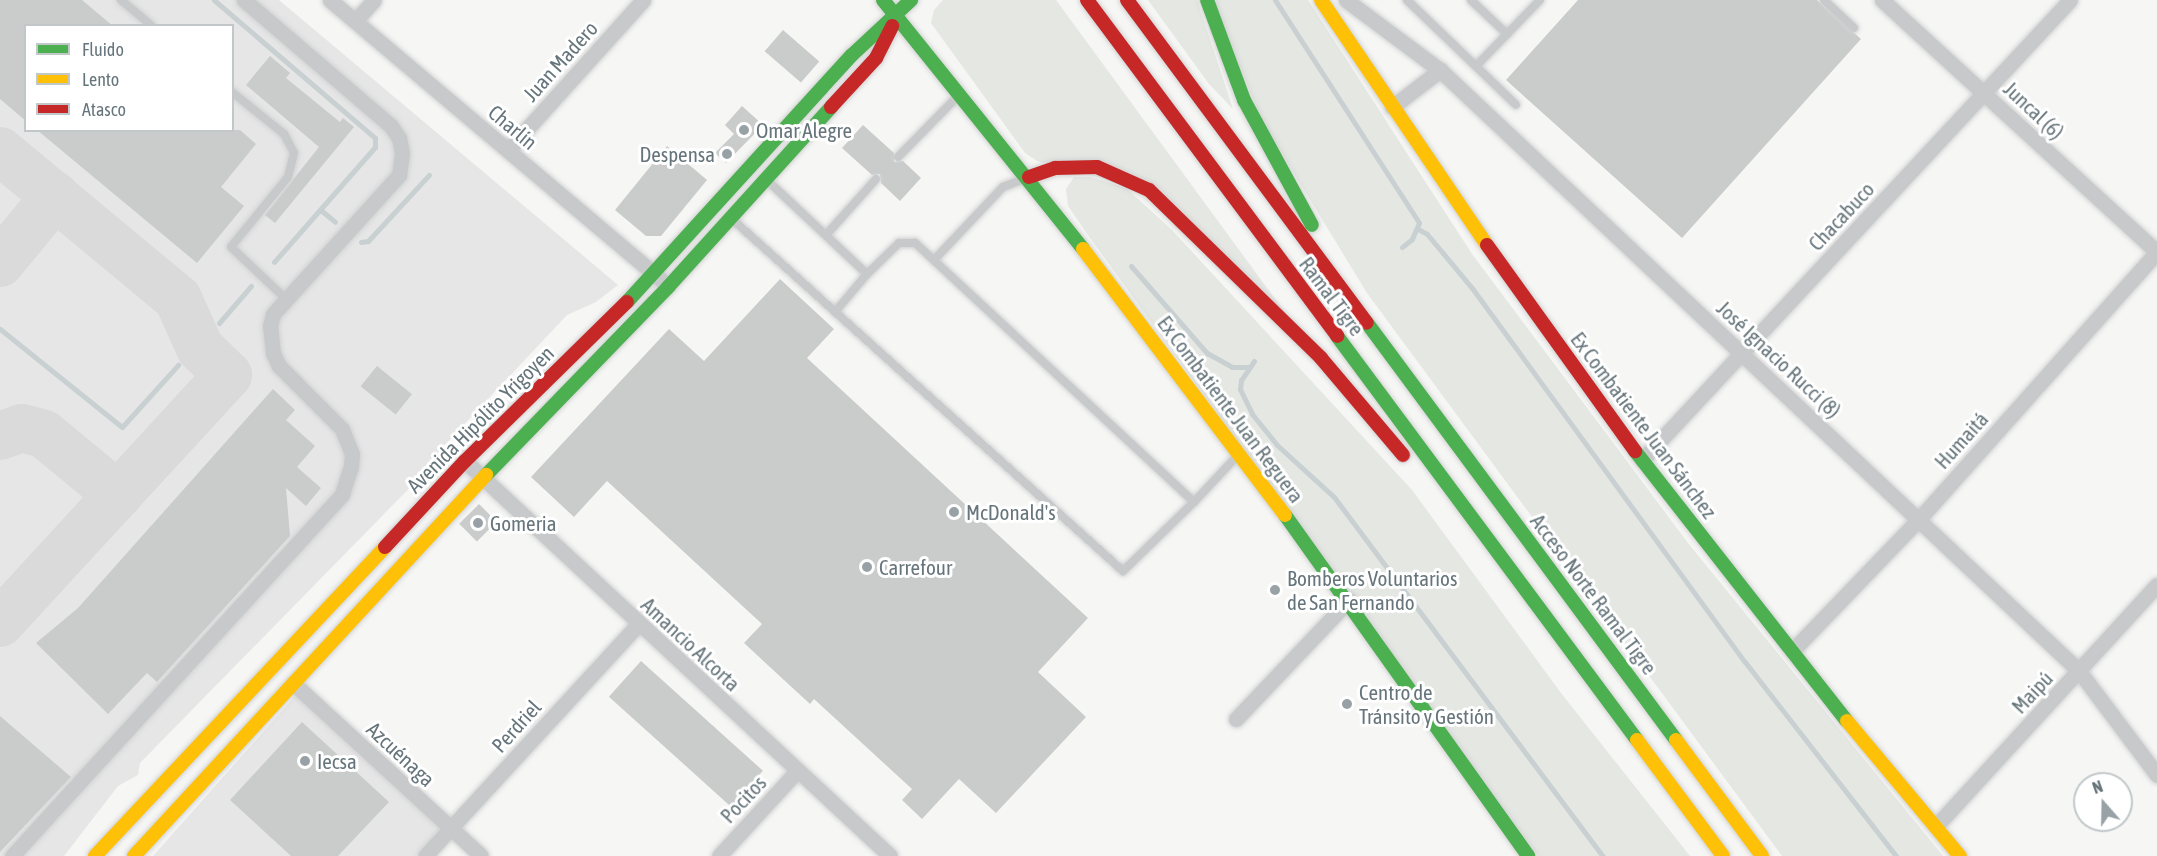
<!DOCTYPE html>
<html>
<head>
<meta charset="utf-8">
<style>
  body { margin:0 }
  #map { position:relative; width:2157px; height:856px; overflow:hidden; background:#f6f6f5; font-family:"Asap Condensed",sans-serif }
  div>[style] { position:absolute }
  .built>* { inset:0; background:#e5e6e5 }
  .green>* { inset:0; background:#e5e7e3 }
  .stream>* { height:5px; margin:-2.5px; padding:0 2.5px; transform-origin:2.5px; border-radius:2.5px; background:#c8d0d2 }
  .taxiway>* { height:48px; margin:-24px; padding:0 24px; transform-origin:24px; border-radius:24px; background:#dadada }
  .building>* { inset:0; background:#cacccc; transform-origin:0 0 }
  .roads { filter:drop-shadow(0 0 2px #d1d2d2) drop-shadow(0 0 2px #d1d2d2) }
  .lane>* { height:8px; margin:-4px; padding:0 4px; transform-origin:4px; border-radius:4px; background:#c7c9ca }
  .street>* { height:15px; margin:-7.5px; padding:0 7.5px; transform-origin:7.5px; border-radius:7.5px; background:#c7c9ca }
  .fast>* { height:14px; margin:-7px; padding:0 7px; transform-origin:7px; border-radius:7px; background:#4caf50 }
  .slow>* { height:14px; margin:-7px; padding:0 7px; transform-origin:7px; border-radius:7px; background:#ffc107 }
  .jam>* { height:14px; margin:-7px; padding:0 7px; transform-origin:7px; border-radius:7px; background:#c62828 }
  .dots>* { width:16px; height:16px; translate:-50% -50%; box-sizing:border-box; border:3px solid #fff; border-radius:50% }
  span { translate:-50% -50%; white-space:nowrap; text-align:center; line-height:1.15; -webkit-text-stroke:6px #fff; paint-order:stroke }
  .street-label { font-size:21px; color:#66757b }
  .poi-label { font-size:21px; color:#66757b }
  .left { translate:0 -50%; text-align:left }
  .right { translate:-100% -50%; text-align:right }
  .legend { position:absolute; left:24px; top:24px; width:210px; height:108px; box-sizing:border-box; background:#fff; border:2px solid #c2c8ca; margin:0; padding:8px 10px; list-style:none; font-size:18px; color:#66757b }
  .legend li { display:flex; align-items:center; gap:12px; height:30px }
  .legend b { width:30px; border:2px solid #c2c8ca }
  .north { position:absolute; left:2073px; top:772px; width:60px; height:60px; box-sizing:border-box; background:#fff; border:2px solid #c2c8ca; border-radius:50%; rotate:340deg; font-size:16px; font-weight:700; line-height:24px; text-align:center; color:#66757b }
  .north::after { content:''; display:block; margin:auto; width:21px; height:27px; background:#98a2a6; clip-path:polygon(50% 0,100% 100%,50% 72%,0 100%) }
</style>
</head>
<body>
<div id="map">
  <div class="built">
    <i style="clip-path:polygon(evenodd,0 0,279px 0,618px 285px,596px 302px,567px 315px,441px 449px,433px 464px,140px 763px,138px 775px,118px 786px,64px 856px,0 856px,0 0,26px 26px,232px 26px,232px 130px,26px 130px,26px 26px)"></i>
    <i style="clip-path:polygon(296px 695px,441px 828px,416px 856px,153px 856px)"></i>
  </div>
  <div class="green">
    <i style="clip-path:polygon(943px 0,1056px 0,1300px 333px,1161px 194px,1037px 161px,1025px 153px,931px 23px,934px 10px)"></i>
    <i style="clip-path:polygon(1148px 0,1197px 0,1233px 109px,1209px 84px)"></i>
    <i style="clip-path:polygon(1213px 0,1308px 0,1472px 254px,1688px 543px,1943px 856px,1782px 856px,1367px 293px,1262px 121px)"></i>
    <i style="clip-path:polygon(1074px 177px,1091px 177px,1126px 188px,1172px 230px,1412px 490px,1561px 693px,1690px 856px,1538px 856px,1088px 235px,1068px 206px,1066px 189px)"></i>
  </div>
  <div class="stream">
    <i style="left:214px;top:0;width:212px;rotate:40.6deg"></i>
    <i style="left:375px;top:138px;width:9px;rotate:90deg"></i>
    <i style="left:375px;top:147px;width:153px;rotate:131.3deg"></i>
    <i style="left:1275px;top:0;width:265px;rotate:57.1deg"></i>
    <i style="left:1419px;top:223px;width:17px;rotate:114deg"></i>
    <i style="left:1412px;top:239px;width:13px;rotate:141deg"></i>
    <i style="left:322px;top:211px;width:17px;rotate:40deg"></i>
    <i style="left:1418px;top:229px;width:10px;rotate:29deg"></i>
    <i style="left:1427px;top:234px;width:70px;rotate:50.2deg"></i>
    <i style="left:1472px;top:288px;width:463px;rotate:53.9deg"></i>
    <i style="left:1745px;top:662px;width:246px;rotate:52.1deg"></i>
    <i style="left:361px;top:242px;width:7px;rotate:-8deg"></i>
    <i style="left:368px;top:241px;width:90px;rotate:-47.3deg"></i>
    <i style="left:1131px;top:266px;width:116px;rotate:48.9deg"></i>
    <i style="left:1207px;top:353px;width:29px;rotate:29deg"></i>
    <i style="left:1232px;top:367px;width:16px"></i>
    <i style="left:219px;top:323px;width:49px;rotate:-49.1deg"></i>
    <i style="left:0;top:329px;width:156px;rotate:38.8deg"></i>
    <i style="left:122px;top:427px;width:84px;rotate:-47.9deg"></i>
    <i style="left:1254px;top:361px;width:23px;rotate:124deg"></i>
    <i style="left:1241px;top:380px;width:9px;rotate:96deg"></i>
    <i style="left:1240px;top:389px;width:28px;rotate:64deg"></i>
    <i style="left:1252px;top:414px;width:40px;rotate:51deg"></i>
    <i style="left:1277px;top:445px;width:77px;rotate:42.4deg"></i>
    <i style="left:1334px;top:497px;width:449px;rotate:53.2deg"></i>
  </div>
  <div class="taxiway">
    <i style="left:0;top:151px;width:231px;rotate:39.7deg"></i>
    <i style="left:178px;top:299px;width:54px;rotate:65.8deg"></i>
    <i style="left:200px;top:348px;width:39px;rotate:44deg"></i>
    <i style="left:228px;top:375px;width:337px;rotate:132.6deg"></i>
    <i style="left:0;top:263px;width:87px;rotate:-50.6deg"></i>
    <i style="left:0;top:436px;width:23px;rotate:-20deg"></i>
    <i style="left:22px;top:428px;width:23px;rotate:15deg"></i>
    <i style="left:44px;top:434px;width:96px;rotate:39.5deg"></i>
  </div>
  <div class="building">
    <i style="clip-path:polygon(0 0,82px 0,113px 26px,26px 26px,26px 121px,0 99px)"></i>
    <i style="clip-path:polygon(1578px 0,1817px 0,1861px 39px,1682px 238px,1506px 80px)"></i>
    <i style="left:783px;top:30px;width:48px;height:28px;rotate:41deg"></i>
    <i style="clip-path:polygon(270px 56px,290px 73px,286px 78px,340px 122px,343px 118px,354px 127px,275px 223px,265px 215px,319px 147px,246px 85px)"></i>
    <i style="clip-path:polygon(742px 106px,763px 125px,726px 163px,715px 153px,734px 134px,725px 125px)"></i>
    <i style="clip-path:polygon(863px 125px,894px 153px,894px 162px,903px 161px,921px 178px,900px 201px,881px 183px,880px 174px,872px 175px,842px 148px)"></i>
    <i style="clip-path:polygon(37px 130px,240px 130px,256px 144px,221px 187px,244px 206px,197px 263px)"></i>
    <i style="clip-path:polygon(667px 146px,707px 180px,661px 236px,646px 236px,615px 210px)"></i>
    <i style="clip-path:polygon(780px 279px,834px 329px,807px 358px,1088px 618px,1038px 672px,1086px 717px,996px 813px,959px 779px,922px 819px,902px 800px,912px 789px,814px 699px,810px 704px,744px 643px,762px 624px,607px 481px,574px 517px,531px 477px,669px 329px,704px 361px)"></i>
    <i style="left:377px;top:366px;width:45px;height:26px;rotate:39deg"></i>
    <i style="clip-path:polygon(273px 389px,295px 410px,286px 420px,315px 446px,297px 467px,321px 488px,306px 506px,286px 488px,290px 536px,157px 682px,147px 673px,108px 714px,36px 643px,78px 608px)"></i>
    <i style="left:479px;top:504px;width:25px;height:28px;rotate:45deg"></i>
    <i style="left:641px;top:661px;width:164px;height:48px;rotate:42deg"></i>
    <i style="clip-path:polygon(0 716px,71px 777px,0 852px)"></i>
    <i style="clip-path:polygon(302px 722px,389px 802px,338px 856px,291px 856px,230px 800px)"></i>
  </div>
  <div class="roads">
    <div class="lane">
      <i style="left:121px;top:0;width:40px;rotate:40deg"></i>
      <i style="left:1407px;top:0;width:151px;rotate:43.9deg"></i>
      <i style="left:1471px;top:0;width:50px;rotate:43.4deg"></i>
      <i style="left:1824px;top:0;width:41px;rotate:43deg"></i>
      <i style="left:1478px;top:64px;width:89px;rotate:-45.9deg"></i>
      <i style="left:232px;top:92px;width:67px;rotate:38.9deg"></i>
      <i style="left:284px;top:134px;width:21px;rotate:62deg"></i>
      <i style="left:294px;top:153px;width:25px;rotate:104deg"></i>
      <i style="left:288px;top:177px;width:90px;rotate:129.2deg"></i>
      <i style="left:231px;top:247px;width:77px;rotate:43.4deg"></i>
      <i style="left:898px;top:157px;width:88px;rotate:-45.5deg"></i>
      <i style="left:732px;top:219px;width:526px;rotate:42deg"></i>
      <i style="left:1123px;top:571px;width:99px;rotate:-44.2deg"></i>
      <i style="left:1194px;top:502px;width:381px;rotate:-137.1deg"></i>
      <i style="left:915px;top:243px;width:16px;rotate:180deg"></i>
      <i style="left:899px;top:243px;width:45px;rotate:135.9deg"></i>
      <i style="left:867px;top:274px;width:137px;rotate:-136.8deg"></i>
      <i style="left:826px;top:235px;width:75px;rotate:-48.2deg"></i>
      <i style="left:934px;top:260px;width:100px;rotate:-46.6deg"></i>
      <i style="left:1003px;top:187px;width:25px;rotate:-21deg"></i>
      <i style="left:835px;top:312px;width:50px;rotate:-49.9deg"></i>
      <i style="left:1194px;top:502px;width:64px;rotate:-46.9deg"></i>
    </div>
    <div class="street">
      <i style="left:330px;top:0;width:432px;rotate:40.2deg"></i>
      <i style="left:1346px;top:0;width:117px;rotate:36.7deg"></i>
      <i style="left:1440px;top:70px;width:877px;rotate:43.24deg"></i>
      <i style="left:2079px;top:671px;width:130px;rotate:53.1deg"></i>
      <i style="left:1882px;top:0;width:373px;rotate:42.5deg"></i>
      <i style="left:355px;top:21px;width:28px;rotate:-48deg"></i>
      <i style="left:1392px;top:107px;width:61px;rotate:-37.6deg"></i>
      <i style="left:508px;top:150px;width:202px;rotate:-48deg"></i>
      <i style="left:1642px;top:460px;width:628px;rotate:-47.06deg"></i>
      <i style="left:465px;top:461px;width:580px;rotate:42.9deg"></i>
      <i style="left:1792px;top:651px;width:183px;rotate:-46.1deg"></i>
      <i style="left:1919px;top:519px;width:358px;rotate:-48.3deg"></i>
      <i style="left:293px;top:683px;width:255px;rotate:42.6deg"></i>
      <i style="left:1236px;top:719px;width:164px;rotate:-46.5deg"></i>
      <i style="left:1936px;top:826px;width:327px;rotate:-47.5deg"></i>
      <i style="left:12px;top:856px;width:490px;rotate:-47.6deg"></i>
      <i style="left:342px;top:494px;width:28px;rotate:-72deg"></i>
      <i style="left:351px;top:467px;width:13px;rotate:-86deg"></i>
      <i style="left:352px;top:454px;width:27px;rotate:-112deg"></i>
      <i style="left:342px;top:429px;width:89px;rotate:-135deg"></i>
      <i style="left:279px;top:366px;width:14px;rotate:-115deg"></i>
      <i style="left:273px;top:353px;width:27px;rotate:-96deg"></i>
      <i style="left:270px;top:326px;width:12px;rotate:-76deg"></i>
      <i style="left:273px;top:314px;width:188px;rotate:-47.8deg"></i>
      <i style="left:399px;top:175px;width:22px;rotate:-82deg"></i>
      <i style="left:402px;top:153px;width:15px;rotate:-101deg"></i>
      <i style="left:399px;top:138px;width:14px;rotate:-124deg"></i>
      <i style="left:391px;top:126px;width:194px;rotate:-139.4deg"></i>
      <i style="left:425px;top:856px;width:315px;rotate:-47.4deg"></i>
      <i style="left:719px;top:856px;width:115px;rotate:-47.5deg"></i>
    </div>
    <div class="fast">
      <i style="left:883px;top:0;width:319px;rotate:51.2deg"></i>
      <i style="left:1207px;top:0;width:107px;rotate:69.7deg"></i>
      <i style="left:1244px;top:100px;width:142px;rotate:61.5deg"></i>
      <i style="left:627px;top:302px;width:334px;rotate:-47.7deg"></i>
      <i style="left:852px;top:55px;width:81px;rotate:-43deg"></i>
      <i style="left:1367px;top:323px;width:519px;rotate:53.46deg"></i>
      <i style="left:1337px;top:336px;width:503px;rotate:53.4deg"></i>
      <i style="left:1635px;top:451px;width:343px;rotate:51.9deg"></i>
      <i style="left:486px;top:475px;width:262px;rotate:-45.9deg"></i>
      <i style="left:668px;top:287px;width:243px;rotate:-47.8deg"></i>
      <i style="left:1285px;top:515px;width:419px;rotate:54.5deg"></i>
    </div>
    <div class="slow">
      <i style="left:1321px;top:0;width:296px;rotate:55.9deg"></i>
      <i style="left:1083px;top:249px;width:334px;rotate:52.8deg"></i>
      <i style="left:1847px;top:721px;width:176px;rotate:50.1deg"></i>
      <i style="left:1637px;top:740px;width:144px;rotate:53.4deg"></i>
      <i style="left:1676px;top:740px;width:144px;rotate:53.4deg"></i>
      <i style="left:95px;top:856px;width:424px;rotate:-46.8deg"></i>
      <i style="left:134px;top:856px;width:519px;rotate:-47.27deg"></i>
    </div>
    <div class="jam">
      <i style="left:1087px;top:0;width:419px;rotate:53.3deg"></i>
      <i style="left:1127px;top:0;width:402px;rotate:53.4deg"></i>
      <i style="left:831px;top:107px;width:67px;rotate:-47.4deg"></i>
      <i style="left:876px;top:58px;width:36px;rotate:-63deg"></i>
      <i style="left:1029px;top:177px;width:28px;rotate:-19deg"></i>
      <i style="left:1055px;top:168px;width:42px;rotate:-1.4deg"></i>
      <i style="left:1097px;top:167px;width:57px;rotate:23.9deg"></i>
      <i style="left:1149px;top:190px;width:240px;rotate:44.3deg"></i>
      <i style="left:1321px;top:358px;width:127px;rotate:49.8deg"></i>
      <i style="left:1487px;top:245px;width:254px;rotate:54.3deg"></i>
      <i style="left:385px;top:547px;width:117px;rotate:-47.1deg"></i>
      <i style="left:465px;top:461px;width:227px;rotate:-44.5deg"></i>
    </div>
  </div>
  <div class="dots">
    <i style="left:744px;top:130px;background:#98a2a6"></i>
    <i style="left:727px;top:154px;background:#98a2a6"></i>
    <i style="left:954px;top:512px;background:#98a2a6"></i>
    <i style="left:478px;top:523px;background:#98a2a6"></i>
    <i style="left:867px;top:567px;background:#98a2a6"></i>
    <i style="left:1275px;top:590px;background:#98a2a6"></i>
    <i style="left:1347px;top:704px;background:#98a2a6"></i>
    <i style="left:305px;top:761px;background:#98a2a6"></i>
  </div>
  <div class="street-label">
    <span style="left:560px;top:61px;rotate:-48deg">Juan Madero</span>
    <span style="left:2034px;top:110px;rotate:43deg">Juncal (6)</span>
    <span style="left:513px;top:127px;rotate:40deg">Charlín</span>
    <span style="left:1841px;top:216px;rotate:-47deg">Chacabuco</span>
    <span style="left:1332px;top:296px;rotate:53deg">Ramal Tigre</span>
    <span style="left:1779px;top:359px;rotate:43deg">José Ignacio Rucci (8)</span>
    <span style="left:1231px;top:409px;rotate:53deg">Ex Combatiente Juan Reguera</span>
    <span style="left:480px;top:419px;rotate:-45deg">Avenida Hipólito Yrigoyen</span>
    <span style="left:1644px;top:425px;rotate:53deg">Ex Combatiente Juan Sánchez</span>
    <span style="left:1961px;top:440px;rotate:-48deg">Humaitá</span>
    <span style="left:1594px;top:594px;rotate:53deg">Acceso Norte Ramal Tigre</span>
    <span style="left:691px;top:644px;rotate:43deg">Amancio Alcorta</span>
    <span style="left:2032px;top:692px;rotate:-47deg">Maipú</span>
    <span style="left:516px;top:726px;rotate:-48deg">Perdriel</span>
    <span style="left:401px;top:754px;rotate:43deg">Azcuénaga</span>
    <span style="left:743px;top:799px;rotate:-47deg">Pocitos</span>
  </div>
  <div class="poi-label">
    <span class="left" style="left:756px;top:130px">Omar Alegre</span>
    <span class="right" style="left:715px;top:154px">Despensa</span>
    <span class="left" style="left:966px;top:512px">McDonald's</span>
    <span class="left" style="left:490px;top:523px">Gomeria</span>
    <span class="left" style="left:879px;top:567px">Carrefour</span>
    <span class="left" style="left:1287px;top:590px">Bomberos Voluntarios<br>de San Fernando</span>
    <span class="left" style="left:1359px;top:704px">Centro de<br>Tránsito y Gestión</span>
    <span class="left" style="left:317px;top:761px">Iecsa</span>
  </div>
  <ul class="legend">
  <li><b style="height:8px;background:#4caf50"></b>Fluido</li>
  <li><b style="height:8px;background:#ffc107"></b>Lento</li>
  <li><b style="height:8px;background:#c62828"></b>Atasco</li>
  </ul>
  <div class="north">N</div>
</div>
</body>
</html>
